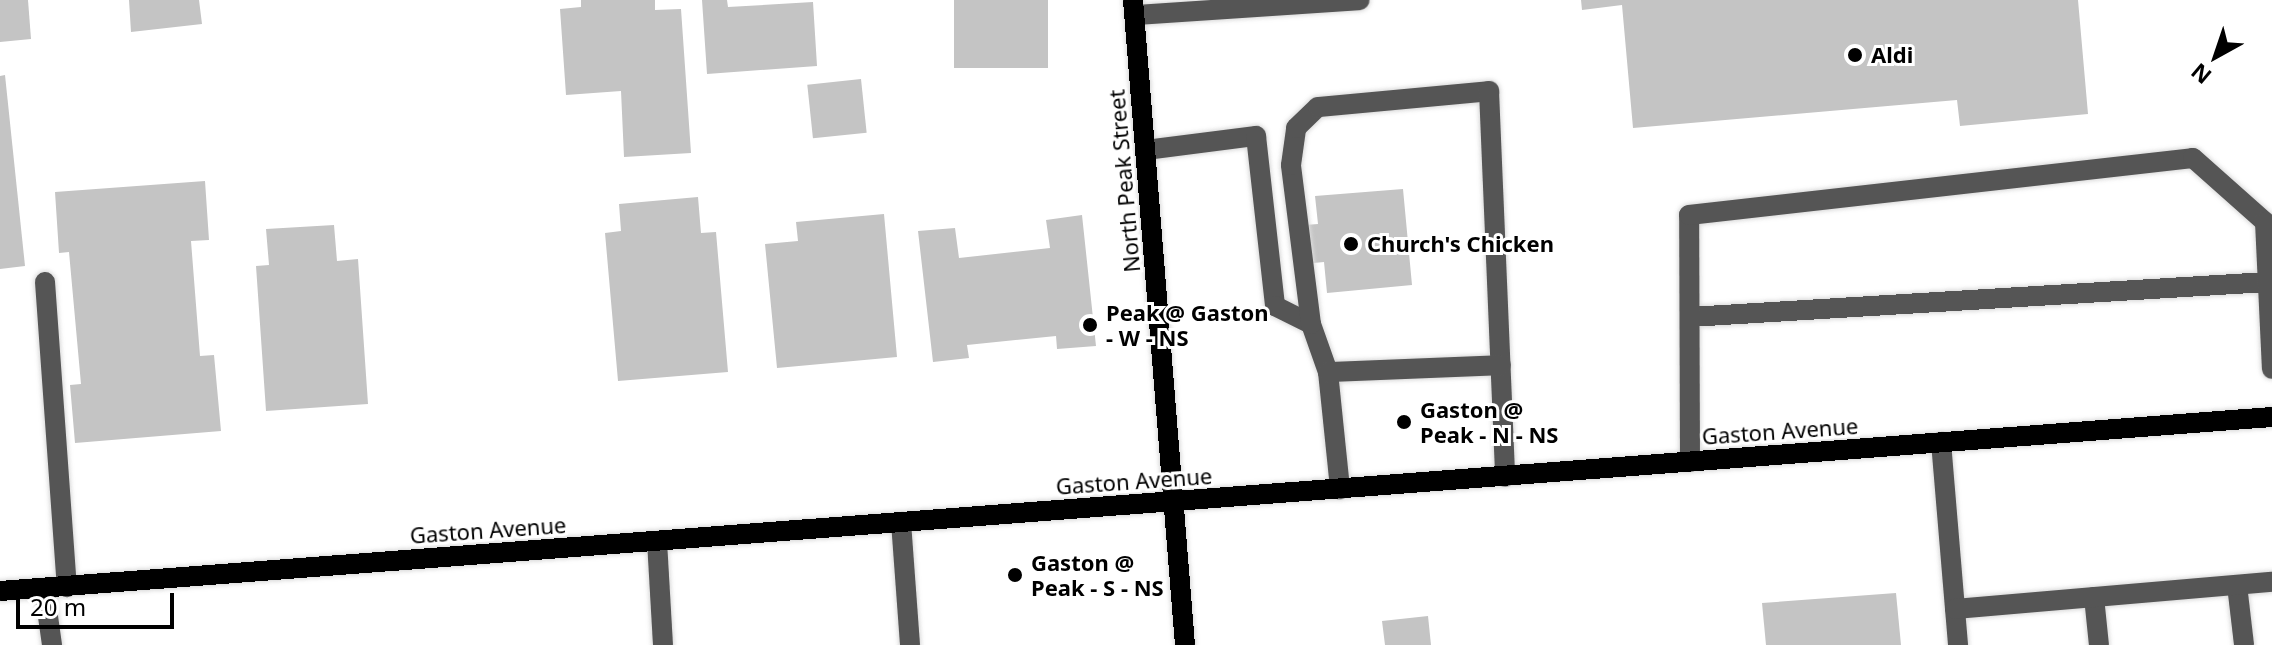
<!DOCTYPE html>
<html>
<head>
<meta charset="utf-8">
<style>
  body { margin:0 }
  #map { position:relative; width:2272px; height:645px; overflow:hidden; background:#fff; font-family:"Noto Sans",sans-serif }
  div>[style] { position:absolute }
  .building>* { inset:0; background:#c4c4c4; transform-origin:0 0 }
  .roads { filter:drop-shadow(0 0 2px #dbdbdb) drop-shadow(0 0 2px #dbdbdb) }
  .minor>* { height:20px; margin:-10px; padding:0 10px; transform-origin:10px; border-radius:10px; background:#555 }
  .major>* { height:20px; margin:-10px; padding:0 10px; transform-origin:10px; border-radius:10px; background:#000 }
  .dots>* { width:22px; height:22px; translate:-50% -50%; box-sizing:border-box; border:4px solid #fff; border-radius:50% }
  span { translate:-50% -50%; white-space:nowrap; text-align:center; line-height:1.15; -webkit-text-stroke:6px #fff; paint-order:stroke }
  .poi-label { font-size:22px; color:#000; font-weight:700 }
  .left { translate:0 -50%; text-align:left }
  .street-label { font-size:22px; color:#000 }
  .north { position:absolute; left:2176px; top:16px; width:80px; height:80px; -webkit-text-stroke:6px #fff; paint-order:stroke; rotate:220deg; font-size:22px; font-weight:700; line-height:32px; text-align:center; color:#000 }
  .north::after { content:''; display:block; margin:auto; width:28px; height:36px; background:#000; clip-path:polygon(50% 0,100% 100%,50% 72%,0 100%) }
  .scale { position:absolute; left:16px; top:593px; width:158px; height:36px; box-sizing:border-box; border:4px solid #000; border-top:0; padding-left:10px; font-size:24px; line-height:28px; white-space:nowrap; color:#000; -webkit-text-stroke:6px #fff; paint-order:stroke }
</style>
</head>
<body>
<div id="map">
  <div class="building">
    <i style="clip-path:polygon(0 0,28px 0,31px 39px,0 42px)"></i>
    <i style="clip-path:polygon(129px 0,199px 0,202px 24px,131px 32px)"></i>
    <i style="clip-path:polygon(581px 0,655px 0,655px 10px,681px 9px,691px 153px,624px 157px,621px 91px,566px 95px,560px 9px,581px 7px)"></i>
    <i style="clip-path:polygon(702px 0,727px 0,728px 7px,813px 2px,817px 66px,707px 74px)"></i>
    <i style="left:954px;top:0;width:94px;height:68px"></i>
    <i style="clip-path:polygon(1581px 0,2078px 0,2088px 114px,1960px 126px,1957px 100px,1633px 128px,1622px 5px,1582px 10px)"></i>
    <i style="clip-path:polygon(5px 75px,25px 266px,0 269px,0 76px)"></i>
    <i style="left:861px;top:79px;width:54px;height:54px;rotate:84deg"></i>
    <i style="clip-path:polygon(205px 181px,209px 240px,191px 241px,200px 356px,214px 355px,221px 431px,75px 443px,70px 385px,81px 384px,69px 252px,59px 253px,55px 192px)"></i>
    <i style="clip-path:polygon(1403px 189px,1412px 285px,1327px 293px,1324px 262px,1303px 264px,1292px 226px,1318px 224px,1315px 196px)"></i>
    <i style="clip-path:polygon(698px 197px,701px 233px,716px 232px,728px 372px,618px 381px,605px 233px,621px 231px,619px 204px)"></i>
    <i style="clip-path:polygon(884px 214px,897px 357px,777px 368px,765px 244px,798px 241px,796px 222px)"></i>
    <i style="clip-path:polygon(1082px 215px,1096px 346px,1057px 349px,1056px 336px,967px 345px,969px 358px,933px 362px,918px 231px,955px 228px,959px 258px,1050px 248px,1046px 220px)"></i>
    <i style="clip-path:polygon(334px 225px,337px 261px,358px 259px,368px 404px,266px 411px,256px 266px,269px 265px,266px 229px)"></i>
    <i style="clip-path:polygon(1896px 593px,1901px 645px,1766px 645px,1762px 603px)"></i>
    <i style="clip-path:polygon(1428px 616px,1431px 645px,1385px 645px,1382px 621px)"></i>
  </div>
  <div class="roads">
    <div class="minor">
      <i style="left:1135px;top:15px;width:225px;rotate:-3.8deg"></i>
      <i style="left:1146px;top:150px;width:111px;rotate:-7.3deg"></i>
      <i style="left:1256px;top:136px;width:171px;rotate:83.6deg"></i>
      <i style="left:1275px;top:306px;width:40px;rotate:26.6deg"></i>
      <i style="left:1311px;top:324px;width:51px;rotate:70.5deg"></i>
      <i style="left:1328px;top:372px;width:118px;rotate:84.1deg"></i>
      <i style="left:45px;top:282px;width:306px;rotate:85.9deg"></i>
      <i style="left:1690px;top:317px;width:579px;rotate:-3.47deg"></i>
      <i style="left:1311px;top:324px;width:160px;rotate:-97.2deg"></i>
      <i style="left:1291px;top:165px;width:37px;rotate:-82deg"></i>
      <i style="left:1296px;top:128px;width:30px;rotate:-44deg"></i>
      <i style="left:1318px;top:107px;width:172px;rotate:-5.3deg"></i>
      <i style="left:1489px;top:91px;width:386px;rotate:87.6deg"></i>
      <i style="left:1328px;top:372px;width:173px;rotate:-2.3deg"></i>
      <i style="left:1941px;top:442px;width:204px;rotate:85.2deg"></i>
      <i style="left:1690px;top:462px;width:247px;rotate:-90.2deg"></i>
      <i style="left:1689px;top:215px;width:507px;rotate:-6.45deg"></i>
      <i style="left:2193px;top:158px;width:96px;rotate:41.6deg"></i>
      <i style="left:2265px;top:222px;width:147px;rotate:87.3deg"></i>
      <i style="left:901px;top:522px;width:123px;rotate:85.8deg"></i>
      <i style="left:657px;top:541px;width:104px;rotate:86.7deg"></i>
      <i style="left:2237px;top:585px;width:60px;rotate:83.3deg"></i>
      <i style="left:44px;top:588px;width:58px;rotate:82deg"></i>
      <i style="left:2094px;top:597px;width:48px;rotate:84.1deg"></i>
      <i style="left:1955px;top:609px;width:318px;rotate:-4.9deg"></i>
    </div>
    <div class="major">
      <i style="left:1133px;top:0;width:647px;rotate:85.39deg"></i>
      <i style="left:0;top:591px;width:2279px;rotate:-4.38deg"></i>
    </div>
  </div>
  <div class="dots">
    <i style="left:1855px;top:55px;background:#000"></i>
    <i style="left:1351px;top:244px;background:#000"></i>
    <i style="left:1090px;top:325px;background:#000"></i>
    <i style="left:1404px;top:422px;background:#000"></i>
    <i style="left:1015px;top:575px;background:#000"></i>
  </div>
  <div class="poi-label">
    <span class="left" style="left:1871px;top:55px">Aldi</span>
    <span class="left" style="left:1367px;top:244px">Church's Chicken</span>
    <span class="left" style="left:1106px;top:325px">Peak @ Gaston<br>- W - NS</span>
    <span class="left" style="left:1420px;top:422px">Gaston @<br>Peak - N - NS</span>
    <span class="left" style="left:1031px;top:575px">Gaston @<br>Peak - S - NS</span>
  </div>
  <div class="street-label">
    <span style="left:1124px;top:181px;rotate:-95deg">North Peak Street</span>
    <span style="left:1780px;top:431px;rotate:-4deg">Gaston Avenue</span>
    <span style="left:1134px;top:481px;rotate:-4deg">Gaston Avenue</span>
    <span style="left:488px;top:530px;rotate:-4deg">Gaston Avenue</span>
  </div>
  <div class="north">N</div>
  <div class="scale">20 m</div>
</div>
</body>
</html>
